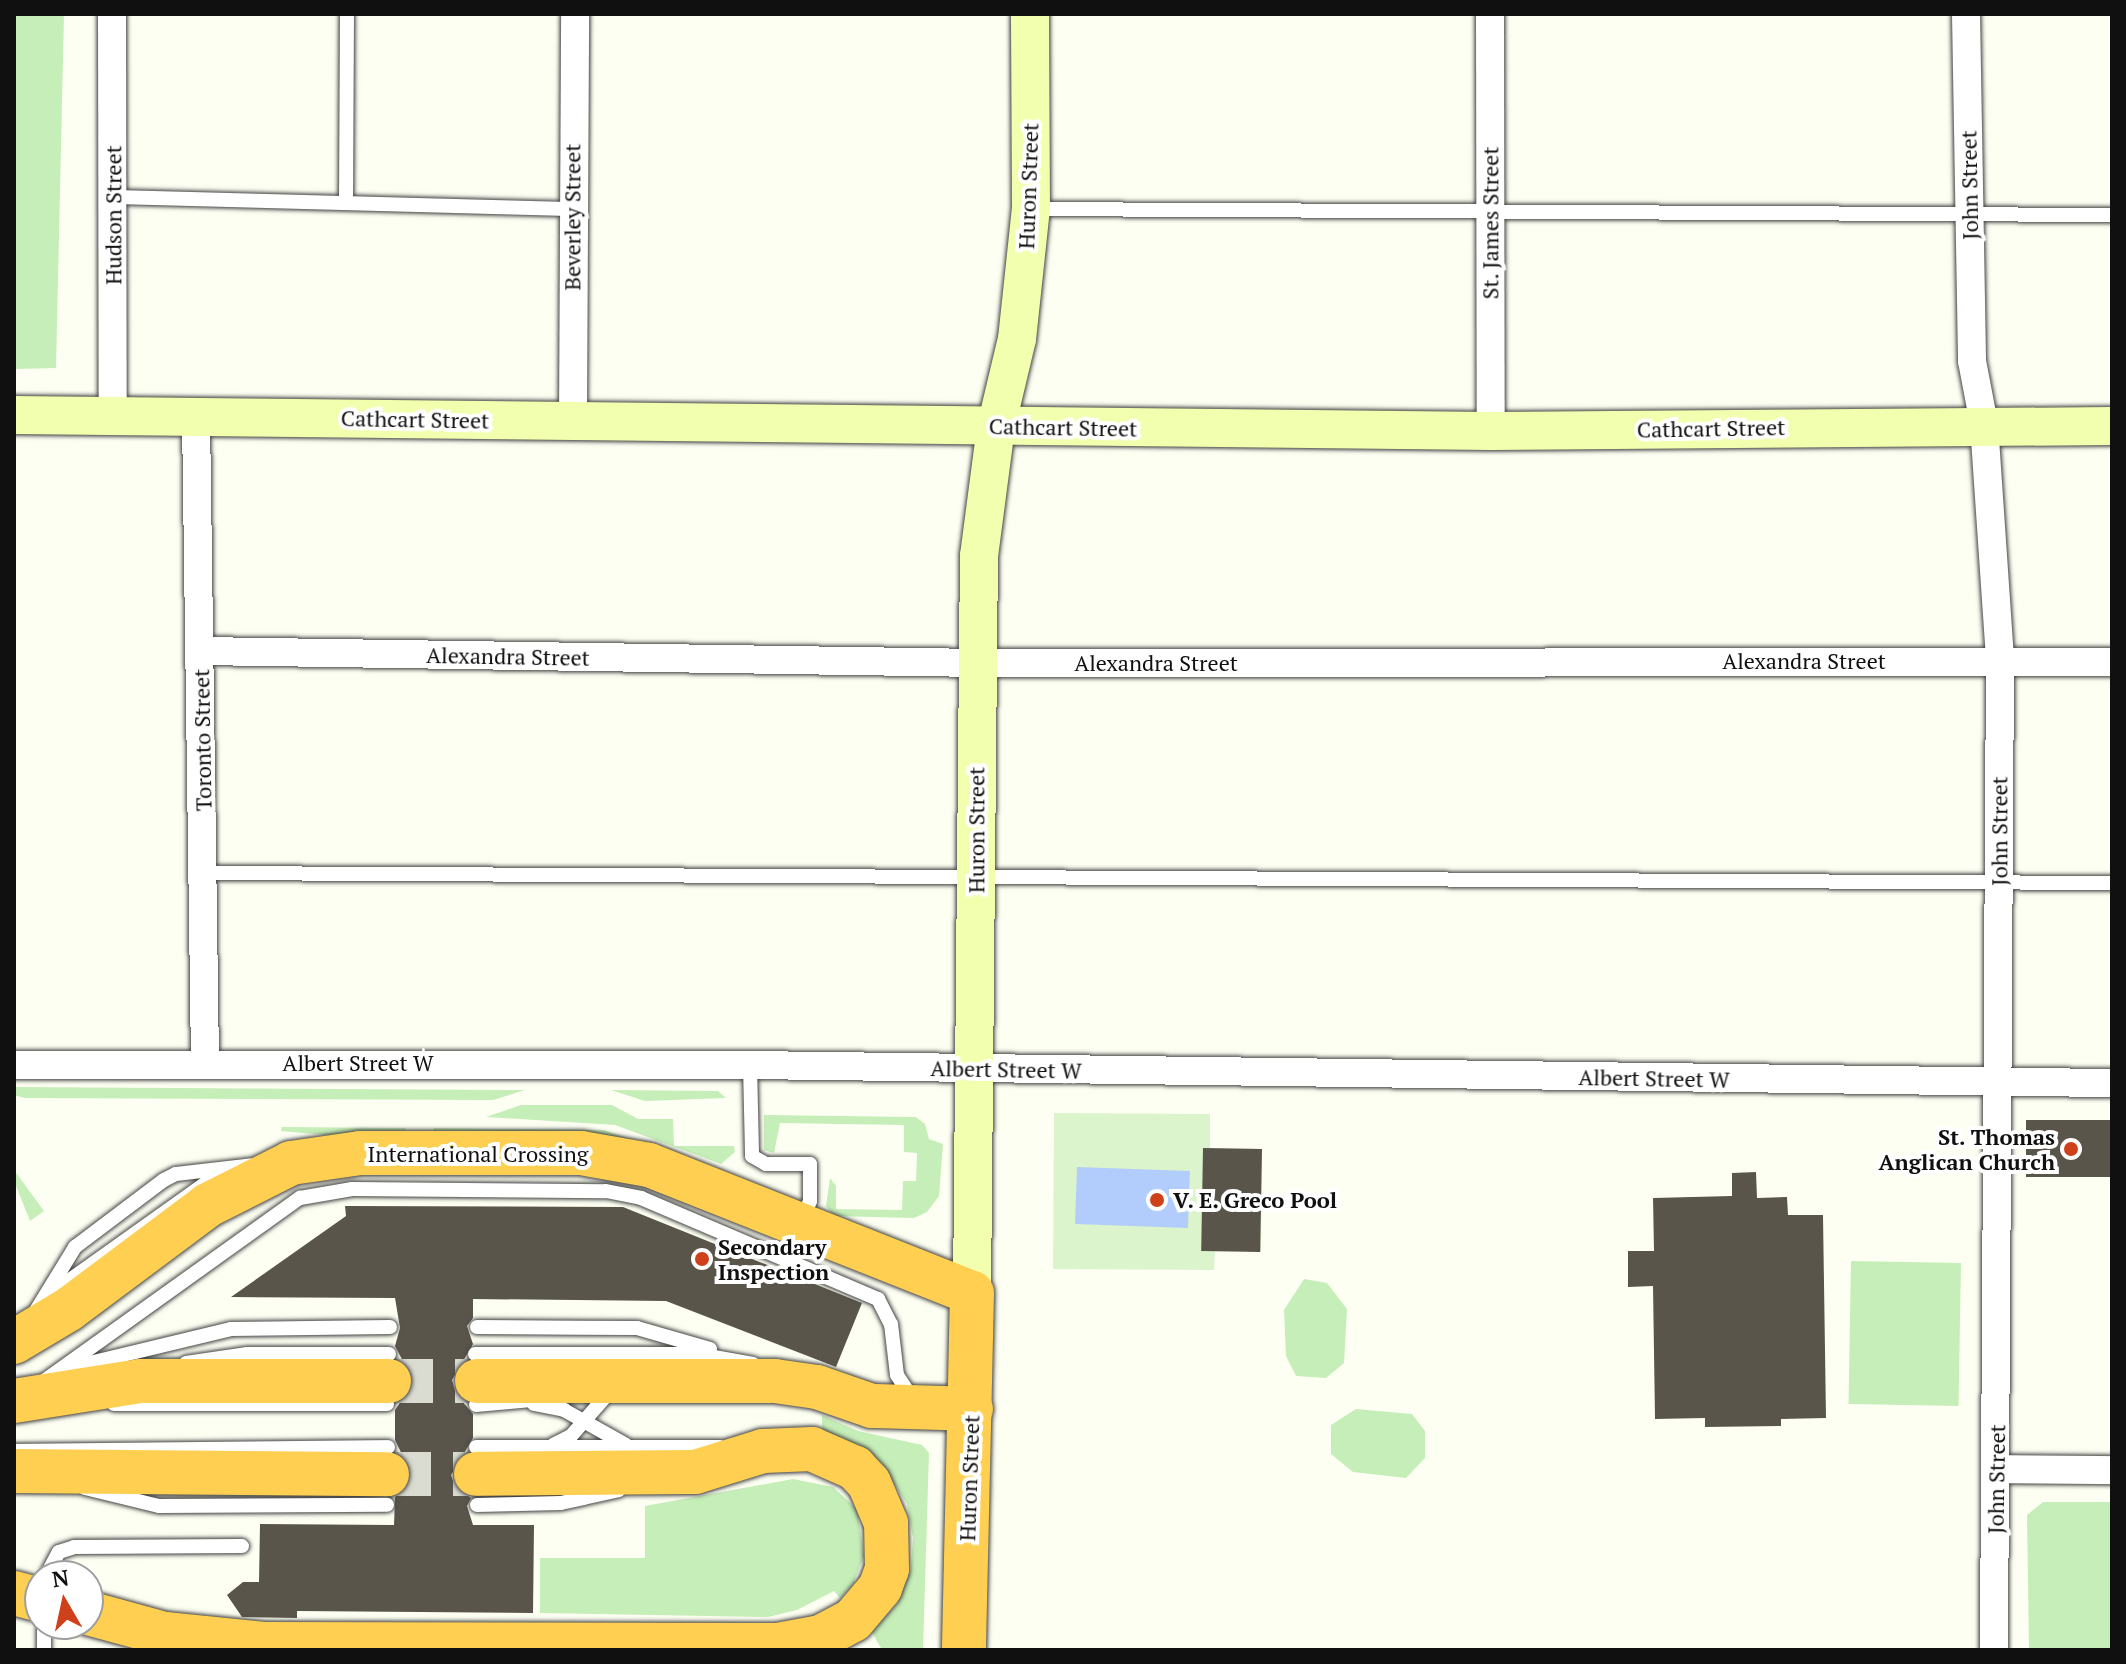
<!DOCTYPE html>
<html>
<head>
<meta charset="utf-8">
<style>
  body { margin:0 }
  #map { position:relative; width:2126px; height:1664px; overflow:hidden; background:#fefff3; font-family:"PT Serif",serif }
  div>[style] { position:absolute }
  .green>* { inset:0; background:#c6eeb8; transform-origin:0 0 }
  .pitch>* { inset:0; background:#dbf4cb }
  .water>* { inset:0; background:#b2cdfc; transform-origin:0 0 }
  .building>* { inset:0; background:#5a554b; transform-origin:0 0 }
  .highway-tunnel>* { height:44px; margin-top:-22px; transform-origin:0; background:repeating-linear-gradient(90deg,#dadbd1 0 44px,transparent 0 66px) }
  .roads { filter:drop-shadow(0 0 2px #434343) drop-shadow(0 0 2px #434343) }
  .lane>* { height:14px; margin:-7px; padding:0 7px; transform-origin:7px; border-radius:7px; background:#fff }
  .street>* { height:28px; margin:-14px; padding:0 14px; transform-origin:14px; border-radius:14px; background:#fff }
  .secondary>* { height:38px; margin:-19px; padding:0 19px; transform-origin:19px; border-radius:19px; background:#f2ffae }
  .highway>* { height:44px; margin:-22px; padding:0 22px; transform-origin:22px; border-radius:22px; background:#ffcf51 }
  .dots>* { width:22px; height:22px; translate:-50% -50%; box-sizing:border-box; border:4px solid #fff; border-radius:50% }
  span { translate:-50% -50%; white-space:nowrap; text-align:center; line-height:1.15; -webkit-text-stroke:8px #fff; paint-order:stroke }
  .street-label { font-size:22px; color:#101010 }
  .poi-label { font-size:22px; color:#101010; font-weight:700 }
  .right { translate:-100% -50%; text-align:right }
  .left { translate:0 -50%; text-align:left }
  .frame { position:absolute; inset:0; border:16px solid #101010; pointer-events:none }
  .north { position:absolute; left:24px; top:1560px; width:80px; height:80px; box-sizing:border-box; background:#fff; border:2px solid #9f9f9f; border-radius:50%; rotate:351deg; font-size:22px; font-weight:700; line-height:32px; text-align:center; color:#101010 }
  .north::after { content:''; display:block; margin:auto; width:28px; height:36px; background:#ce411a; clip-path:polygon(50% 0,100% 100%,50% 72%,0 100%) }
</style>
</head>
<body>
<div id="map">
  <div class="green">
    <i style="clip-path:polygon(14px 14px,64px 14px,56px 368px,14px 369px)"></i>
    <i style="clip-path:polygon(14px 1087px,525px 1090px,493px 1100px,25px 1098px,14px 1095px)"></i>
    <i style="clip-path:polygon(611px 1090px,718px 1091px,726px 1098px,645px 1101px)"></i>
    <i style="clip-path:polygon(521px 1105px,612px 1105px,638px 1119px,673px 1119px,674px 1146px,734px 1146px,735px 1152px,721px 1164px,615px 1125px,486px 1117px)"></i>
    <i style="clip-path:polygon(764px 1115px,916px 1117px,925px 1124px,929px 1139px,943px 1144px,939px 1196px,927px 1212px,914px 1218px,834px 1216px,826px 1206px,830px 1178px,836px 1186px,836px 1209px,902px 1210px,903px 1181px,916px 1181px,917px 1153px,904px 1152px,904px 1125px,780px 1123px,774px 1153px,764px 1150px)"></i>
    <i style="clip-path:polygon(282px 1127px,405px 1128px,409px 1136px,325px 1135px,281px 1131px)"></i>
    <i style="clip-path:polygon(434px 1128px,604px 1130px,663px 1150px,430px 1136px)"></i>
    <i style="clip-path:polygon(14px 1170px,44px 1211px,30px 1221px,14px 1181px)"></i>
    <i style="left:1851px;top:1261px;width:110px;height:143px;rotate:1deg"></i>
    <i style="clip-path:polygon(1304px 1279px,1327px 1283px,1347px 1309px,1344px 1363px,1326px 1378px,1296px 1376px,1286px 1356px,1284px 1310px)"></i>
    <i style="clip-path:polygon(1356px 1409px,1412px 1414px,1425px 1431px,1425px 1458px,1406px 1478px,1353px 1472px,1331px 1454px,1331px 1425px)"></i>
    <i style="clip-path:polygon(822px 1415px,858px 1431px,922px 1445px,929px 1453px,923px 1650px,882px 1650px,872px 1632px,897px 1604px,911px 1569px,913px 1538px,907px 1504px,885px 1469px,822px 1434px)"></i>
    <i style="clip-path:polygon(793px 1479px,833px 1487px,857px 1509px,864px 1556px,853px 1584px,840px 1598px,834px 1591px,797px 1610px,768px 1617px,540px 1613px,540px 1558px,645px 1558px,645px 1506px)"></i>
    <i style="clip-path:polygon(2043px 1502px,2112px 1502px,2112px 1650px,2029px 1650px,2027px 1515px)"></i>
  </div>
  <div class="pitch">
    <i style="clip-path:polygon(1054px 1113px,1210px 1114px,1210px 1148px,1262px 1149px,1261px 1251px,1215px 1251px,1214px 1270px,1053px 1269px)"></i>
  </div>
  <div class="water">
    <i style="left:1077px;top:1167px;width:113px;height:57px;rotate:2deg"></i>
  </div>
  <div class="building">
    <i style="left:2112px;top:1120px;width:57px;height:86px;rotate:90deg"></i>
    <i style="left:1203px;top:1148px;width:59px;height:103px;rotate:1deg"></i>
    <i style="clip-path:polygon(1756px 1172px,1757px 1198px,1787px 1197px,1788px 1215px,1823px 1215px,1826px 1418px,1781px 1419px,1781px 1426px,1705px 1427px,1705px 1418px,1655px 1419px,1653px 1286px,1628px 1287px,1628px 1251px,1654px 1251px,1653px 1198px,1732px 1196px,1732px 1173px)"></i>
    <i style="clip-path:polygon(345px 1206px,623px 1207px,862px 1303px,836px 1367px,666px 1301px,473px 1299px,473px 1318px,467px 1326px,473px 1344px,452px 1380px,456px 1394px,473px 1414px,473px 1438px,451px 1475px,455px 1487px,471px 1498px,467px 1506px,473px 1525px,534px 1525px,533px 1613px,297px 1611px,297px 1618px,242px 1617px,227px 1595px,243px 1582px,259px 1582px,260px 1524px,394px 1525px,395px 1497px,408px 1487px,412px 1475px,395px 1440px,395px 1410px,414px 1382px,395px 1346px,400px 1328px,395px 1298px,231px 1297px,346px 1216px)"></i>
  </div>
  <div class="highway-tunnel">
    <i style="left:389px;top:1381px;width:88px"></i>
    <i style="left:387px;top:1474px;width:89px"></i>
  </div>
  <div class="roads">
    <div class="lane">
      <i style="left:113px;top:197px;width:458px;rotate:1.5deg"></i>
      <i style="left:346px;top:202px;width:188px;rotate:-89.7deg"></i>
      <i style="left:1032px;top:209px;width:1080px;rotate:0.32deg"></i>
      <i style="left:204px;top:873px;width:1908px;rotate:0.3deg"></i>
      <i style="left:750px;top:1065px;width:91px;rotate:88.7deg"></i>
      <i style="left:752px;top:1156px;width:16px;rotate:30deg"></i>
      <i style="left:766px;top:1164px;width:44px"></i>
      <i style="left:810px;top:1164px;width:37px;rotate:90deg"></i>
      <i style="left:810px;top:1201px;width:23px;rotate:113deg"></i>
      <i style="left:53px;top:1292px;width:206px;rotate:-35.5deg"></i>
      <i style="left:34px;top:1314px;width:79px;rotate:-58.5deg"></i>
      <i style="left:75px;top:1247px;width:111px;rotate:-37deg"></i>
      <i style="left:164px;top:1180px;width:13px;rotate:-27deg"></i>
      <i style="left:176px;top:1174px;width:79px;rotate:-6.6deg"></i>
      <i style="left:477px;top:1327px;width:160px;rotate:0.4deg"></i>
      <i style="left:637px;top:1328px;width:76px;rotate:16deg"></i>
      <i style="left:475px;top:1354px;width:222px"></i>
      <i style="left:697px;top:1354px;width:57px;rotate:10.1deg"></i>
      <i style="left:186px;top:1363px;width:62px;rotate:-8.4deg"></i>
      <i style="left:247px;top:1354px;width:142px"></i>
      <i style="left:77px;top:1366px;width:158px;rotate:-13.5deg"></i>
      <i style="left:231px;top:1329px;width:159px;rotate:-0.7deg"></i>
      <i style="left:44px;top:1381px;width:315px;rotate:-35.6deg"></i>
      <i style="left:300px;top:1198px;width:53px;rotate:-9.8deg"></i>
      <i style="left:352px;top:1189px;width:254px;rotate:0.5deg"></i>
      <i style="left:606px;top:1191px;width:36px;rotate:11deg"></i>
      <i style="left:641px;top:1198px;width:258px;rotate:23.1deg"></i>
      <i style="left:878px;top:1299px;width:28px;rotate:63deg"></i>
      <i style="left:891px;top:1324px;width:51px;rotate:83.3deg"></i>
      <i style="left:897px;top:1375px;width:27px;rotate:57deg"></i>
      <i style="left:114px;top:1404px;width:273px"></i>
      <i style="left:534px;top:1404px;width:31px;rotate:11deg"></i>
      <i style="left:564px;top:1410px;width:71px;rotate:29.4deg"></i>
      <i style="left:476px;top:1405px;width:67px;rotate:-5.1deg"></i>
      <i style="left:553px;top:1445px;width:20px;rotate:-27deg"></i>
      <i style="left:571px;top:1436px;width:62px;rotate:-48.9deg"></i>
      <i style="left:476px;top:1447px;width:244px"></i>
      <i style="left:14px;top:1451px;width:374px;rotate:-0.6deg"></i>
      <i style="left:85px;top:1488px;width:76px;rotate:13.7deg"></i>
      <i style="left:159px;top:1506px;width:228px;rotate:-0.3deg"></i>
      <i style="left:477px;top:1505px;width:84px;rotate:-1.4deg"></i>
      <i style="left:561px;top:1503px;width:59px;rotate:-12.6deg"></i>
      <i style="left:46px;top:1576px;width:27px;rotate:-62deg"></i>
      <i style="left:59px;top:1552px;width:16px;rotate:-18deg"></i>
      <i style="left:74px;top:1547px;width:168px;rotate:-0.3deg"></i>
      <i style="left:44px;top:1650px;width:26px;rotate:-90deg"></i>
    </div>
    <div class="street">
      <i style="left:112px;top:14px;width:402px;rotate:89.9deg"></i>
      <i style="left:1490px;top:14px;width:417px;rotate:89.9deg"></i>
      <i style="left:1966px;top:14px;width:347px;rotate:89deg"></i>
      <i style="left:1972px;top:361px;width:64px;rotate:79.2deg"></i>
      <i style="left:1984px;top:424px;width:238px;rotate:86.1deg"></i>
      <i style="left:2000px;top:661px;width:989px;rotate:90.35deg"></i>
      <i style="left:196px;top:417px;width:645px;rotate:89.2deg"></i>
      <i style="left:573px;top:420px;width:406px;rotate:-89.7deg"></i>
      <i style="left:200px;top:651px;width:778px;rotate:0.88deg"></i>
      <i style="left:978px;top:663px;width:1134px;rotate:-0.05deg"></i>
      <i style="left:14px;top:1065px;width:736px"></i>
      <i style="left:750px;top:1065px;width:1362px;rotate:0.76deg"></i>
      <i style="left:1997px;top:1469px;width:115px;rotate:0.5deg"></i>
    </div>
    <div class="secondary">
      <i style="left:14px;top:415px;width:1477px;rotate:0.62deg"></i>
      <i style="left:1491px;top:431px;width:621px;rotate:-0.46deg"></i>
      <i style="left:972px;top:1293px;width:737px;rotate:-89.46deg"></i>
      <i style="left:979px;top:556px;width:130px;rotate:-82.5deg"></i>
      <i style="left:996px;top:427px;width:90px;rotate:-76.6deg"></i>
      <i style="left:1017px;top:339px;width:131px;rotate:-83.9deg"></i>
      <i style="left:1031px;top:209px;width:195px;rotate:-90.3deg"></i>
    </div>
    <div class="highway">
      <i style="left:14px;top:1342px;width:64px;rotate:-31deg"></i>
      <i style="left:69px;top:1309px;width:174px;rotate:-36.8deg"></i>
      <i style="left:208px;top:1205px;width:93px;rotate:-26.8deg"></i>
      <i style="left:291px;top:1163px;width:70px;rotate:-8.2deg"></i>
      <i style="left:360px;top:1153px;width:221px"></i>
      <i style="left:581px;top:1153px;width:69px;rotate:10deg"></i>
      <i style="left:649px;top:1165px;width:347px;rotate:21.6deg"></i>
      <i style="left:972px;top:1293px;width:357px;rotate:91.3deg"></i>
      <i style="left:477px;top:1381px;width:298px"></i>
      <i style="left:775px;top:1381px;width:42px;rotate:8.1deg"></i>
      <i style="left:817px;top:1387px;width:58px;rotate:19.1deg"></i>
      <i style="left:872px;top:1406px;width:99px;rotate:1.7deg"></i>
      <i style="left:14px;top:1401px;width:128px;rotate:-9deg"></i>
      <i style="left:140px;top:1381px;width:249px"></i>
      <i style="left:14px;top:1471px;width:373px;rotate:0.5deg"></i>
      <i style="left:14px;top:1593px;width:27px;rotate:15deg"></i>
      <i style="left:88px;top:1613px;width:80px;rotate:15.3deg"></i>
      <i style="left:165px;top:1634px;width:99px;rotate:5.8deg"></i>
      <i style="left:263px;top:1644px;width:515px;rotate:0.11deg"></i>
      <i style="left:778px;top:1645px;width:44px;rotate:-10.5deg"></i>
      <i style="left:821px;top:1637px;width:36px;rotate:-28deg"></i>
      <i style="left:853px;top:1620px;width:42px;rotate:-49.8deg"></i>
      <i style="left:880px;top:1588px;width:20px;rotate:-70deg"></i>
      <i style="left:887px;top:1569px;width:46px;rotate:-91.2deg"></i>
      <i style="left:886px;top:1523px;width:43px;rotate:-113deg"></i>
      <i style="left:869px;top:1483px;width:21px;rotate:-133deg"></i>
      <i style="left:855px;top:1468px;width:47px;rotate:-156.2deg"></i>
      <i style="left:812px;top:1449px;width:49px;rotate:177.7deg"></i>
      <i style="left:763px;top:1451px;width:71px;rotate:162.8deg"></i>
      <i style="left:695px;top:1472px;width:219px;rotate:179.5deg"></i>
    </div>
  </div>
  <div class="dots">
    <i style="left:2071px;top:1149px;background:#ce411a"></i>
    <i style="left:1157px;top:1200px;background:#ce411a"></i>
    <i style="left:702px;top:1259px;background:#ce411a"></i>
  </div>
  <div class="street-label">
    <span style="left:1969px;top:185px;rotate:-91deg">John Street</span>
    <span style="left:1028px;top:186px;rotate:-88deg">Huron Street</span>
    <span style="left:113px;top:215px;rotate:-90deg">Hudson Street</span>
    <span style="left:572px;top:217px;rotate:-90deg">Beverley Street</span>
    <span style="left:1490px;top:223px;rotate:-90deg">St. James Street</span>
    <span style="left:415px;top:419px;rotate:1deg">Cathcart Street</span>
    <span style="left:1063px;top:427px;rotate:1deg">Cathcart Street</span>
    <span style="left:1711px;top:428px;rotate:-1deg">Cathcart Street</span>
    <span style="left:508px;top:656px;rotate:1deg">Alexandra Street</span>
    <span style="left:1804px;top:661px">Alexandra Street</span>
    <span style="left:1156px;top:663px">Alexandra Street</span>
    <span style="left:202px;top:740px;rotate:-91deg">Toronto Street</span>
    <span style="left:976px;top:830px;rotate:-90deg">Huron Street</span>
    <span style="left:1999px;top:831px;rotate:-90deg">John Street</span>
    <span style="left:358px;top:1063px">Albert Street W</span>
    <span style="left:1006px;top:1069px;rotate:1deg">Albert Street W</span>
    <span style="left:1654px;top:1078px;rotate:1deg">Albert Street W</span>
    <span style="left:478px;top:1154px">International Crossing</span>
    <span style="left:969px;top:1478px;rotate:-88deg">Huron Street</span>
    <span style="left:1996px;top:1479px;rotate:-89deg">John Street</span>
  </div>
  <div class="poi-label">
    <span class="right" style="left:2055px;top:1149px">St. Thomas<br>Anglican Church</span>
    <span class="left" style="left:1173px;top:1200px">V. E. Greco Pool</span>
    <span class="left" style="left:718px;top:1259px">Secondary<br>Inspection</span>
  </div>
  <div class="frame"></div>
  <div class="north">N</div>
</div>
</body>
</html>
